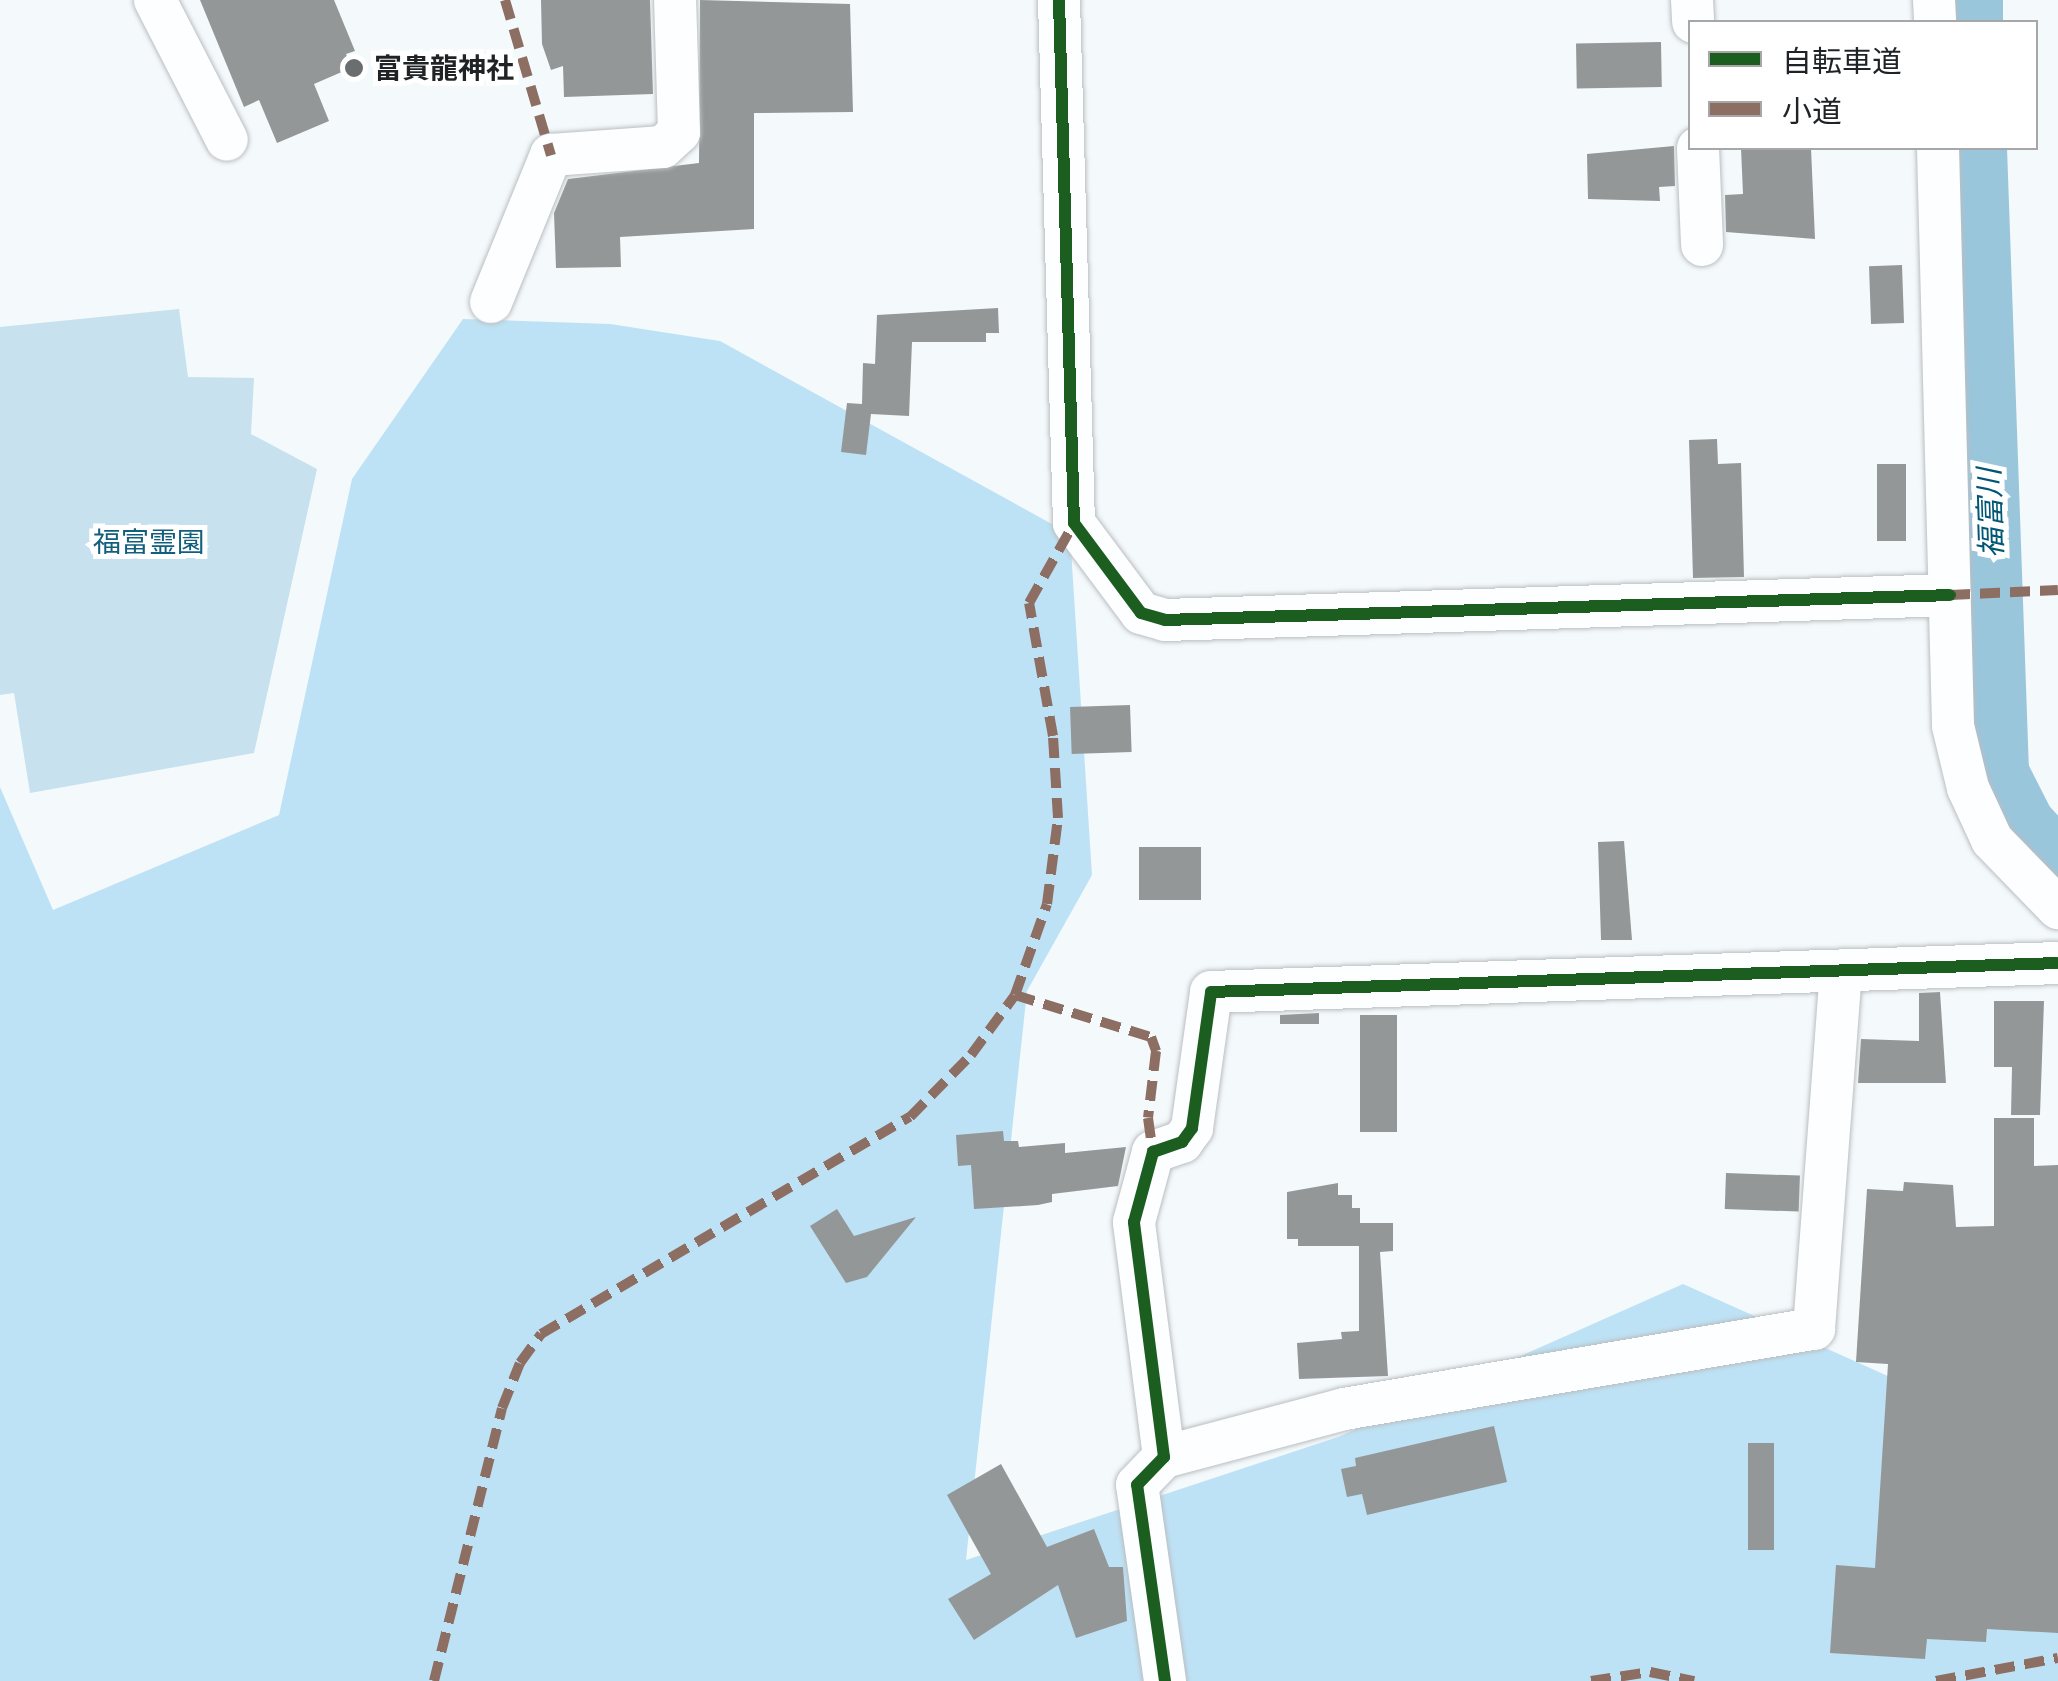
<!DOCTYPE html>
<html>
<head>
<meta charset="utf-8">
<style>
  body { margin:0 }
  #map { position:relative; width:2058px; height:1681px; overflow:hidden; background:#f4f9fc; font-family:"Public Sans","Noto Sans JP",sans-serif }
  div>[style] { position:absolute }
  .green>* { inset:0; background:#c7e1ef }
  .forest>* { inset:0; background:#bee2f5 }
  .river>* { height:60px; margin:-30px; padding:0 30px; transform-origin:30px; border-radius:30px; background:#9ac6dc }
  .building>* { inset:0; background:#939798; transform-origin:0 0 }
  .roads { filter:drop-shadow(0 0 2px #babec1) drop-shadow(0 0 2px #babec1) }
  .minor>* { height:42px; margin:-21px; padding:0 21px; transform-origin:21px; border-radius:21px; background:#fdfeff }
  .quiet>* { height:10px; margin-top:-5px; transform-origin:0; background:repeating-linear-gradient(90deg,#8d6e63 0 20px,transparent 0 30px) }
  .cycleway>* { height:12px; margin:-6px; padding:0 6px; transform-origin:6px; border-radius:6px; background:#1b5e20 }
  .dots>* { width:28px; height:28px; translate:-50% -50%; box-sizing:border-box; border:5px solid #fff; border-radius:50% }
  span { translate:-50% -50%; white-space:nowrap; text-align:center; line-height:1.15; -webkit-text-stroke:10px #fff; paint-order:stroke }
  .poi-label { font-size:28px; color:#1f2325; font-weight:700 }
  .left { translate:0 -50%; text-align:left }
  .park-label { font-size:28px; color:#115f7e }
  .water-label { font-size:30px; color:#005675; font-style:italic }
  .legend { position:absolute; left:1688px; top:20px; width:350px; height:130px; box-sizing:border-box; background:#fff; border:2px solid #a5a7a8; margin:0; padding:12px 18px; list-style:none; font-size:30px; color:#1f2325 }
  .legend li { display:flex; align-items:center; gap:20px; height:50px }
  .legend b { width:50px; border:2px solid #a5a7a8 }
</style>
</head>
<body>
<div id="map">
  <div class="green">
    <i style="clip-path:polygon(179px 309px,188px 377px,254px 378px,251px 434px,317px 469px,254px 753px,30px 793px,14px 693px,0 695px,0 327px)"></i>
  </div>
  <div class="forest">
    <i style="clip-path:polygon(463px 319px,610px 324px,720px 341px,1070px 534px,1092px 875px,1027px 991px,966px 1560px,1338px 1437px,1683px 1284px,2006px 1429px,2058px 1465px,2058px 1681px,0 1681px,0 787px,53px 910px,279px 815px,352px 479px)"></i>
  </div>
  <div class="river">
    <i style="left:1973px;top:0;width:22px;rotate:90deg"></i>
    <i style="left:1977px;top:148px;width:625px;rotate:87.98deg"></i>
    <i style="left:1999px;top:773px;width:57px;rotate:63deg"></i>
    <i style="left:2025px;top:824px;width:49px;rotate:47.5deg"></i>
  </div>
  <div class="building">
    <i style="clip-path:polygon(200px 0,334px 0,355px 51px,346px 54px,351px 68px,314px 84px,329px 121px,277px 143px,259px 100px,244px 107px)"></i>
    <i style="clip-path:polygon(541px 0,650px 0,653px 94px,564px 97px,563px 66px,551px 70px,542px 44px)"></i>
    <i style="clip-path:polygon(700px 0,850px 4px,853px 112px,754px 113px,754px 229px,620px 237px,621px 267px,556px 268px,554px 213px,568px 179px,699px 163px)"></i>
    <i style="left:1661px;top:42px;width:45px;height:85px;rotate:89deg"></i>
    <i style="clip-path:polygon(1674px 146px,1675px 186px,1659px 187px,1660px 201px,1588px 199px,1587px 154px)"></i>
    <i style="clip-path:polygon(1741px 148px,1811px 148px,1815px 239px,1726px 232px,1725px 195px,1743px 194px)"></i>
    <i style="left:1902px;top:265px;width:58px;height:33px;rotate:88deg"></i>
    <i style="clip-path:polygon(998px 308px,999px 333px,986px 333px,986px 342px,912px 342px,909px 416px,871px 414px,866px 455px,841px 452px,847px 403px,862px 404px,863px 363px,875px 364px,877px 315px)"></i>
    <i style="clip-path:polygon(1717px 439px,1718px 464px,1741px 463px,1744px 577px,1693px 578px,1689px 440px)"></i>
    <i style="left:1877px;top:464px;width:29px;height:77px"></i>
    <i style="left:1130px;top:705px;width:47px;height:60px;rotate:88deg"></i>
    <i style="clip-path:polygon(1624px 841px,1632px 940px,1601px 940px,1598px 842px)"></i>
    <i style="left:1139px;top:847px;width:62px;height:53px"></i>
    <i style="clip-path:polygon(1940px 992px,1946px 1083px,1858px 1083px,1861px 1039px,1919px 1041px,1919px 993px)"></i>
    <i style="clip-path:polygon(1994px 1001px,2044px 1001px,2040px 1115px,2011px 1115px,2012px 1067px,1994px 1067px)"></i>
    <i style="clip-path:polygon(1319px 1013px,1319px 1024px,1280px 1024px,1280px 1015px)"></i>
    <i style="left:1360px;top:1015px;width:37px;height:117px"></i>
    <i style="clip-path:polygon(1994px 1118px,2034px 1118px,2034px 1166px,2058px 1165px,2058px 1633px,1987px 1629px,1986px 1642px,1927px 1639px,1925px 1659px,1830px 1653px,1836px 1565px,1875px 1568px,1888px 1364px,1856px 1362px,1867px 1189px,1903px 1191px,1904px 1182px,1953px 1185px,1956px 1227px,1994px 1226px)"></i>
    <i style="clip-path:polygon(1003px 1131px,1004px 1141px,1018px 1141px,1019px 1147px,1065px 1143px,1065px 1153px,1126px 1147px,1118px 1186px,1052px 1194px,1052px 1202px,1038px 1205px,974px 1209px,971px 1165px,958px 1166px,956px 1135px)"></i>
    <i style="left:1726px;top:1173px;width:74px;height:36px;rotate:2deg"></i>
    <i style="clip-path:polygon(1338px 1183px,1338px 1195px,1352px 1195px,1352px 1208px,1360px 1208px,1360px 1223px,1393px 1223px,1393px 1251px,1380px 1252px,1388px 1376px,1299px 1379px,1297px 1343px,1342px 1339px,1341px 1332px,1359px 1331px,1359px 1246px,1298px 1246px,1298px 1239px,1287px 1239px,1287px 1192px)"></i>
    <i style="clip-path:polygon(837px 1209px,854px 1236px,916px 1217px,867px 1277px,846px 1283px,810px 1226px)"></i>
    <i style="clip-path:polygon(1494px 1426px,1507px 1482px,1367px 1515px,1362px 1494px,1347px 1497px,1341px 1469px,1356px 1466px,1355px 1458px)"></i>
    <i style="left:1748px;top:1443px;width:26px;height:107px"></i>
    <i style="clip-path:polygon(1001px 1464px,1047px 1547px,1094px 1529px,1109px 1567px,1123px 1567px,1127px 1621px,1076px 1638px,1058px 1585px,974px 1640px,948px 1599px,991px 1574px,947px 1495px)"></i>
  </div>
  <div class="roads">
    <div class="minor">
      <i style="left:155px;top:0;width:157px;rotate:62.8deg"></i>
      <i style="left:1059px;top:0;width:523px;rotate:88.36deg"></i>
      <i style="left:1074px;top:523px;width:112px;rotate:53.3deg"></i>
      <i style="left:1141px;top:613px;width:25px;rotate:16deg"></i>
      <i style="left:1165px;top:620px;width:785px;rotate:-1.82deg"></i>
      <i style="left:1692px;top:0;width:22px;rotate:87deg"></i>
      <i style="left:1934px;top:0;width:22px;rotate:87deg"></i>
      <i style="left:1698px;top:148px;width:97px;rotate:87.6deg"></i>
      <i style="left:1938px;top:148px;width:578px;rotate:88.51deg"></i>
      <i style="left:1953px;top:726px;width:64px;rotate:76.4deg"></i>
      <i style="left:1968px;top:788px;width:57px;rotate:65.2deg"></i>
      <i style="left:1992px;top:840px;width:95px;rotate:45.9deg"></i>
      <i style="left:491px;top:302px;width:159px;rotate:-67.8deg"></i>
      <i style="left:551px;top:155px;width:112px;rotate:-4.1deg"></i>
      <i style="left:663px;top:147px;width:22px;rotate:-43deg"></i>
      <i style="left:679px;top:132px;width:132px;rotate:-91.7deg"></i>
      <i style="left:1164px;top:1457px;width:186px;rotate:-14.9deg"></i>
      <i style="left:1344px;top:1409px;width:477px;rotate:-9.7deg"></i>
      <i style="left:1814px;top:1329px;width:359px;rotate:-85.7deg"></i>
      <i style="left:1165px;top:1681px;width:198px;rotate:-98.1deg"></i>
      <i style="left:1137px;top:1485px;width:39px;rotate:-46deg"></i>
      <i style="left:1164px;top:1457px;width:237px;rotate:-97.3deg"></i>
      <i style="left:1134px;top:1222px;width:73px;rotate:-74.8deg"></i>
      <i style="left:1153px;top:1152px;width:31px;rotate:-19deg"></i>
      <i style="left:1182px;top:1142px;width:17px;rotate:-54deg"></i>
      <i style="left:1192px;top:1128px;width:137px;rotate:-82deg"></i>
      <i style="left:1211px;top:992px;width:847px;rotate:-1.96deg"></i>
    </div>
  </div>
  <div class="quiet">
    <i style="left:505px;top:0;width:162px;rotate:73.5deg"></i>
    <i style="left:1950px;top:595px;width:108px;rotate:-2.7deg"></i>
    <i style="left:1015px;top:995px;width:142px;rotate:17.2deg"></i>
    <i style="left:1151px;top:1037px;width:15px;rotate:70deg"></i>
    <i style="left:1156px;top:1051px;width:67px;rotate:96.8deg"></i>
    <i style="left:1148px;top:1118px;width:34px;rotate:82deg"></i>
    <i style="left:434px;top:1681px;width:281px;rotate:-76deg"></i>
    <i style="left:502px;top:1408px;width:48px;rotate:-68.2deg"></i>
    <i style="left:520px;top:1363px;width:36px;rotate:-54deg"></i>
    <i style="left:541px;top:1334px;width:428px;rotate:-30.5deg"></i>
    <i style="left:910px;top:1117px;width:87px;rotate:-45.5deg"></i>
    <i style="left:971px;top:1055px;width:74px;rotate:-53.7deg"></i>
    <i style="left:1015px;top:995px;width:96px;rotate:-70.6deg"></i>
    <i style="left:1047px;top:904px;width:87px;rotate:-82.7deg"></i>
    <i style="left:1058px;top:818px;width:82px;rotate:-93.5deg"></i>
    <i style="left:1053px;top:736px;width:135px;rotate:-100.2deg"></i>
    <i style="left:1029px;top:603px;width:92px;rotate:-60.6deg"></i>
    <i style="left:1591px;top:1681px;width:60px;rotate:-8.7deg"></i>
    <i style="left:1650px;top:1672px;width:45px;rotate:11.6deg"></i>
    <i style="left:1936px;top:1681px;width:124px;rotate:-10.7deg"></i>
  </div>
  <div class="cycleway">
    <i style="left:1059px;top:0;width:523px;rotate:88.36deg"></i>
    <i style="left:1074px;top:523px;width:112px;rotate:53.3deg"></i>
    <i style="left:1141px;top:613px;width:25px;rotate:16deg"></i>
    <i style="left:1165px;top:620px;width:785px;rotate:-1.82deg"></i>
    <i style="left:1165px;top:1681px;width:198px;rotate:-98.1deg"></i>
    <i style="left:1137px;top:1485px;width:39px;rotate:-46deg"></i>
    <i style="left:1164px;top:1457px;width:237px;rotate:-97.3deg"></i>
    <i style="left:1134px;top:1222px;width:73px;rotate:-74.8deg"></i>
    <i style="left:1153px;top:1152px;width:31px;rotate:-19deg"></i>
    <i style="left:1182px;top:1142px;width:17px;rotate:-54deg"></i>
    <i style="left:1192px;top:1128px;width:137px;rotate:-82deg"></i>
    <i style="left:1211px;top:992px;width:847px;rotate:-1.96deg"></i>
  </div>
  <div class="dots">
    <i style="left:354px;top:68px;background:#6a6e70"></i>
  </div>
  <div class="poi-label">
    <span class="left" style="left:374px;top:68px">富貴龍神社</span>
  </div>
  <div class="park-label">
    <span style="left:149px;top:542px">福富霊園</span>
  </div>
  <div class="water-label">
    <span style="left:1990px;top:513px;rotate:-92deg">福富川</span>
  </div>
  <ul class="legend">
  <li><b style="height:12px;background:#1b5e20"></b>自転車道</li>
  <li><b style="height:12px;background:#8d6e63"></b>小道</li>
  </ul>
</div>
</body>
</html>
